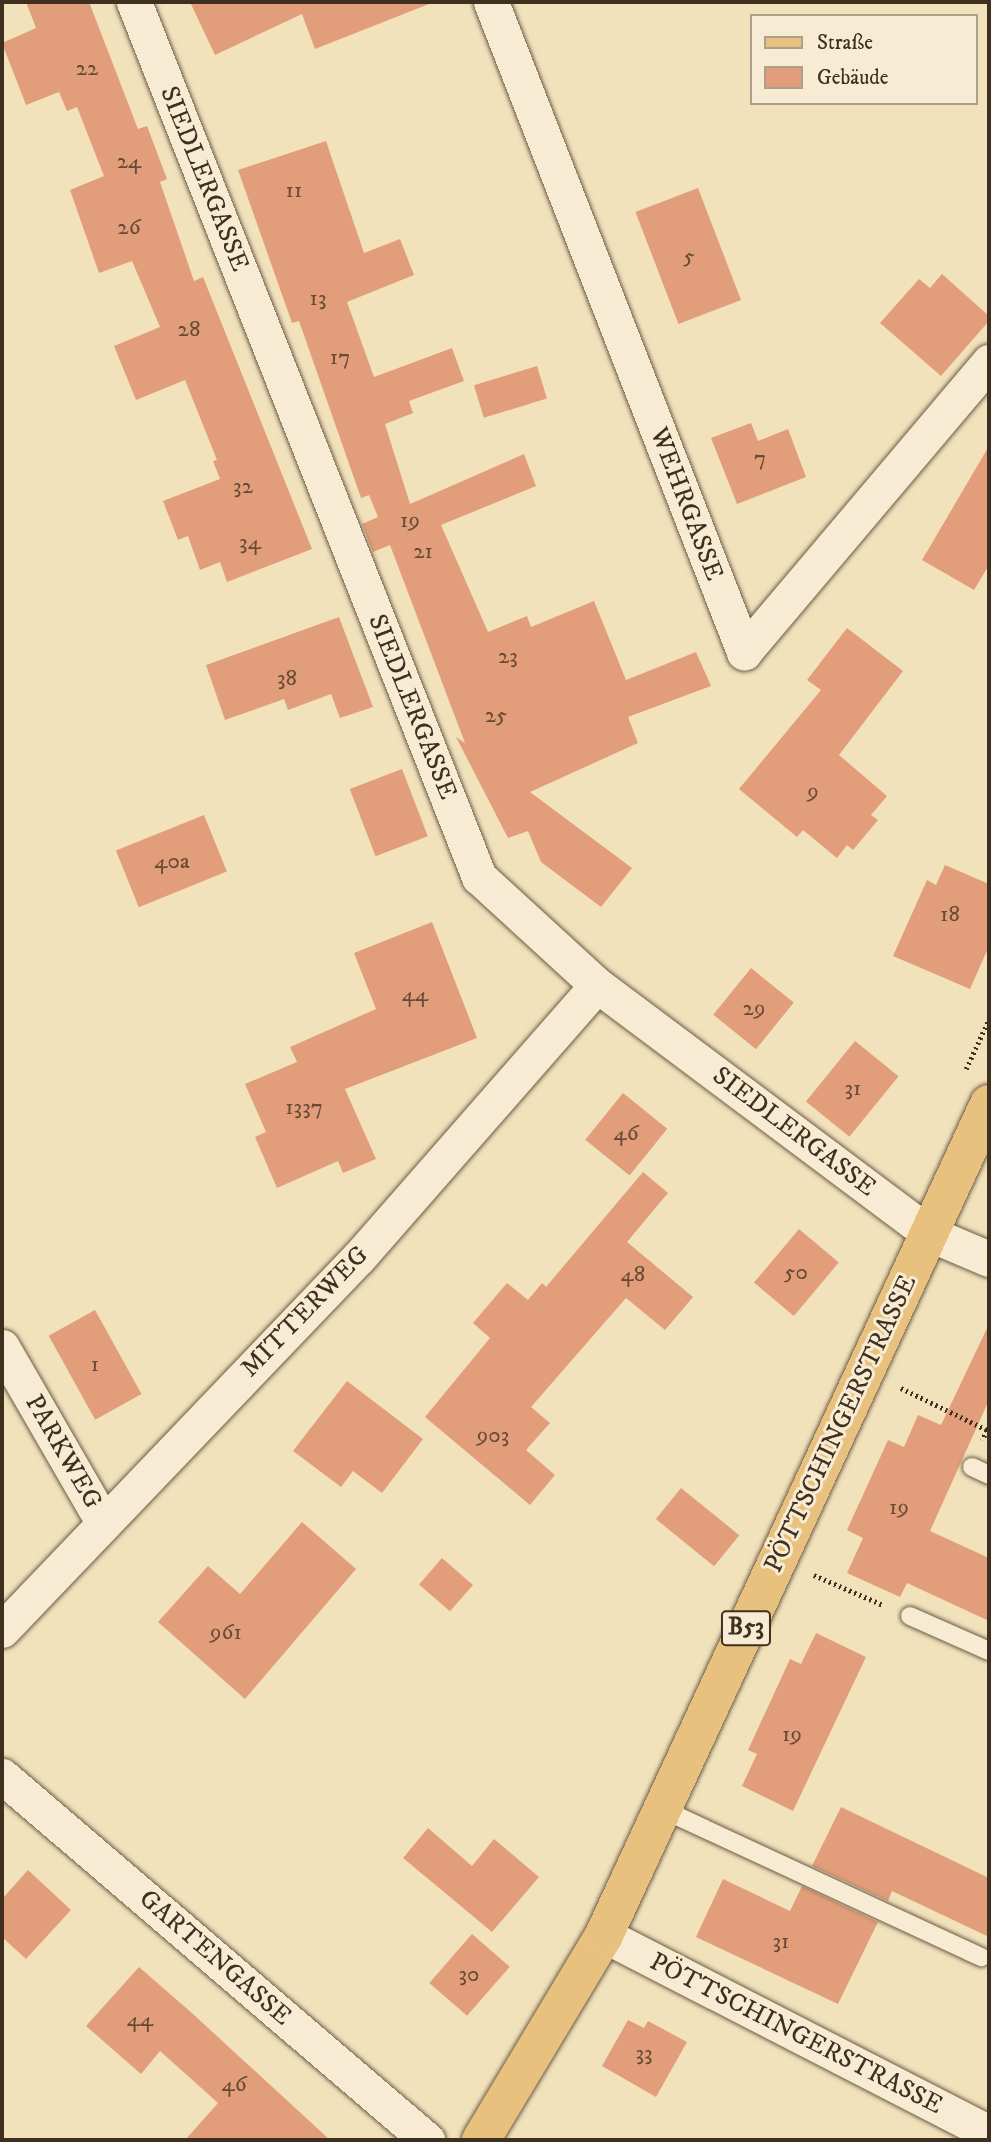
<!DOCTYPE html>
<html>
<head>
<meta charset="utf-8">
<style>
  body { margin:0 }
  #map { position:relative; width:991px; height:2142px; overflow:hidden; background:#f2e2bc; font-family:"IM FELL DW Pica",serif }
  div>[style] { position:absolute }
  .building>* { inset:0; background:#e29e7a; transform-origin:0 0 }
  .path>* { height:4.5px; margin-top:-2.25px; transform-origin:0; background:repeating-linear-gradient(90deg,#3f2f1f 0 2px,transparent 0 5.5px) }
  .roads { filter:drop-shadow(0 0 2px #6c5c46) drop-shadow(0 0 2px #6c5c46) }
  .lane>* { height:18px; margin:-9px; padding:0 9px; transform-origin:9px; border-radius:9px; background:#f7ecd3 }
  .street>* { height:35px; margin:-17.5px; padding:0 17.5px; transform-origin:17.5px; border-radius:17.5px; background:#f7ecd3 }
  .primary>* { height:38px; margin:-19px; padding:0 19px; transform-origin:19px; border-radius:19px; background:#e9c17e }
  span { translate:-50% -50%; white-space:nowrap; text-align:center; line-height:1.15; -webkit-text-stroke:6px #f7ecd3; paint-order:stroke }
  .number-label { font-size:23px; color:#684b36 }
  .number-label span { -webkit-text-stroke-width:0 }
  .shield-label span { padding:2px 5px; background:#f7ecd3; border:2px solid; border-radius:5px; -webkit-text-stroke-width:0 }
  .shield-label { font-size:24px; color:#3f2f1f; font-weight:700 }
  .street-label { font-size:26px; color:#3f2f1f }
  .frame { position:absolute; inset:0; border:4px solid #3f2f1f; pointer-events:none }
  .legend { position:absolute; left:750px; top:14px; width:228px; height:91px; box-sizing:border-box; background:#f7ecd3; border:2px solid #ada08b; margin:0; padding:9px 12px; list-style:none; font-size:21px; color:#3f2f1f }
  .legend li { display:flex; align-items:center; gap:14px; height:35px }
  .legend b { width:35px; border:2px solid #ada08b }
</style>
</head>
<body>
<div id="map">
  <div class="building">
    <i style="clip-path:polygon(26px 2px,89px 2px,138px 129px,147px 126px,167px 179px,160px 182px,194px 281px,203px 277px,312px 549px,227px 582px,220px 562px,200px 570px,188px 536px,178px 540px,163px 501px,220px 479px,213px 461px,217px 460px,185px 380px,136px 400px,114px 346px,160px 327px,132px 261px,99px 273px,70px 190px,104px 176px,77px 107px,67px 111px,59px 92px,26px 105px,2px 43px,36px 28px)"></i>
    <i style="clip-path:polygon(190px 2px,429px 2px,429px 4px,315px 49px,302px 14px,215px 55px)"></i>
    <i style="clip-path:polygon(326px 141px,364px 253px,400px 239px,414px 275px,347px 302px,374px 377px,452px 348px,464px 381px,409px 401px,413px 413px,385px 424px,410px 504px,524px 454px,536px 486px,441px 525px,488px 632px,527px 616px,531px 627px,594px 601px,626px 680px,696px 652px,711px 686px,628px 717px,638px 743px,530px 792px,632px 868px,601px 907px,541px 862px,528px 831px,508px 838px,456px 737px,465px 743px,390px 545px,373px 552px,362px 524px,378px 517px,369px 495px,361px 498px,299px 321px,292px 323px,238px 170px)"></i>
    <i style="left:698px;top:188px;width:120px;height:67px;rotate:69deg"></i>
    <i style="clip-path:polygon(942px 274px,989px 316px,989px 321px,941px 376px,880px 323px,919px 279px,930px 288px)"></i>
    <i style="left:537px;top:366px;width:34px;height:66px;rotate:73deg"></i>
    <i style="clip-path:polygon(751px 423px,758px 441px,788px 429px,806px 477px,737px 504px,711px 438px)"></i>
    <i style="clip-path:polygon(989px 446px,989px 565px,974px 590px,922px 560px)"></i>
    <i style="clip-path:polygon(339px 617px,373px 707px,340px 718px,331px 694px,288px 710px,284px 699px,225px 720px,206px 665px)"></i>
    <i style="clip-path:polygon(847px 628px,903px 671px,839px 755px,887px 796px,871px 815px,878px 820px,853px 850px,847px 845px,837px 858px,803px 830px,797px 837px,739px 789px,821px 690px,807px 680px)"></i>
    <i style="left:402px;top:769px;width:72px;height:56px;rotate:69deg"></i>
    <i style="left:204px;top:815px;width:61px;height:95px;rotate:68deg"></i>
    <i style="clip-path:polygon(945px 865px,989px 884px,989px 946px,970px 989px,893px 956px,927px 880px,936px 885px)"></i>
    <i style="clip-path:polygon(432px 922px,477px 1038px,345px 1089px,376px 1159px,343px 1173px,338px 1161px,277px 1188px,255px 1137px,266px 1132px,245px 1084px,297px 1062px,290px 1047px,376px 1009px,354px 953px)"></i>
    <i style="left:751px;top:968px;width:55px;height:60px;rotate:39deg"></i>
    <i style="left:855px;top:1041px;width:56px;height:78px;rotate:39deg"></i>
    <i style="left:623px;top:1093px;width:57px;height:60px;rotate:39deg"></i>
    <i style="clip-path:polygon(643px 1172px,668px 1193px,627px 1242px,693px 1297px,665px 1330px,626px 1298px,531px 1407px,550px 1423px,526px 1450px,555px 1475px,530px 1505px,425px 1417px,490px 1338px,473px 1323px,507px 1283px,528px 1300px,542px 1283px,546px 1287px)"></i>
    <i style="left:799px;top:1229px;width:52px;height:70px;rotate:40deg"></i>
    <i style="left:95px;top:1310px;width:96px;height:53px;rotate:61deg"></i>
    <i style="clip-path:polygon(989px 1324px,989px 1400px,930px 1531px,989px 1558px,989px 1621px,907px 1583px,900px 1597px,847px 1573px,863px 1538px,847px 1530px,888px 1440px,904px 1447px,918px 1415px,941px 1425px)"></i>
    <i style="clip-path:polygon(347px 1381px,423px 1439px,382px 1493px,353px 1471px,341px 1487px,293px 1451px)"></i>
    <i style="left:681px;top:1488px;width:75px;height:40px;rotate:39deg"></i>
    <i style="clip-path:polygon(302px 1522px,356px 1569px,245px 1699px,158px 1622px,208px 1566px,240px 1594px)"></i>
    <i style="left:442px;top:1558px;width:41px;height:35px;rotate:41deg"></i>
    <i style="clip-path:polygon(816px 1633px,866px 1657px,793px 1811px,742px 1786px,757px 1754px,748px 1750px,790px 1659px,801px 1664px)"></i>
    <i style="clip-path:polygon(841px 1807px,989px 1878px,989px 1937px,892px 1891px,888px 1901px,812px 1866px)"></i>
    <i style="clip-path:polygon(428px 1828px,472px 1866px,494px 1839px,539px 1877px,492px 1932px,403px 1858px)"></i>
    <i style="clip-path:polygon(28px 1870px,71px 1910px,26px 1959px,2px 1937px,2px 1899px)"></i>
    <i style="clip-path:polygon(723px 1879px,790px 1911px,802px 1886px,878px 1922px,838px 2004px,696px 1937px)"></i>
    <i style="left:472px;top:1934px;width:50px;height:65px;rotate:41deg"></i>
    <i style="clip-path:polygon(139px 1967px,193px 2014px,330px 2140px,185px 2140px,218px 2103px,160px 2051px,141px 2074px,86px 2026px)"></i>
    <i style="clip-path:polygon(628px 2020px,644px 2028px,648px 2021px,687px 2042px,656px 2097px,602px 2066px)"></i>
  </div>
  <div class="path">
    <i style="left:966px;top:1069px;width:55px;rotate:-65.3deg"></i>
    <i style="left:901px;top:1388px;width:96px;rotate:26deg"></i>
    <i style="left:987px;top:1430px;width:11px;rotate:112deg"></i>
    <i style="left:814px;top:1575px;width:75px;rotate:23.5deg"></i>
  </div>
  <div class="roads">
    <div class="lane">
      <i style="left:972px;top:1467px;width:19px;rotate:25deg"></i>
      <i style="left:910px;top:1616px;width:86px;rotate:23.9deg"></i>
      <i style="left:662px;top:1809px;width:352px;rotate:24.9deg"></i>
    </div>
    <div class="street">
      <i style="left:134px;top:2px;width:941px;rotate:68.48deg"></i>
      <i style="left:479px;top:877px;width:160px;rotate:42.5deg"></i>
      <i style="left:597px;top:985px;width:416px;rotate:36.8deg"></i>
      <i style="left:930px;top:1234px;width:64px;rotate:23deg"></i>
      <i style="left:491px;top:2px;width:698px;rotate:68.73deg"></i>
      <i style="left:744px;top:652px;width:380px;rotate:-49.8deg"></i>
      <i style="left:2px;top:1347px;width:202px;rotate:60deg"></i>
      <i style="left:2px;top:1630px;width:516px;rotate:-46.26deg"></i>
      <i style="left:359px;top:1257px;width:361px;rotate:-48.8deg"></i>
      <i style="left:2px;top:1776px;width:560px;rotate:40.58deg"></i>
      <i style="left:604px;top:1935px;width:433px;rotate:27.2deg"></i>
    </div>
    <div class="primary">
      <i style="left:481px;top:2140px;width:239px;rotate:-59deg"></i>
      <i style="left:604px;top:1935px;width:916px;rotate:-65.14deg"></i>
    </div>
  </div>
  <div class="number-label">
    <span style="left:87px;top:69px">22</span>
    <span style="left:129px;top:162px">24</span>
    <span style="left:294px;top:191px">11</span>
    <span style="left:129px;top:228px">26</span>
    <span style="left:689px;top:257px">5</span>
    <span style="left:318px;top:299px">13</span>
    <span style="left:189px;top:330px">28</span>
    <span style="left:340px;top:358px">17</span>
    <span style="left:760px;top:459px">7</span>
    <span style="left:243px;top:487px">32</span>
    <span style="left:410px;top:521px">19</span>
    <span style="left:250px;top:543px">34</span>
    <span style="left:423px;top:552px">21</span>
    <span style="left:508px;top:657px">23</span>
    <span style="left:287px;top:679px">38</span>
    <span style="left:496px;top:716px">25</span>
    <span style="left:813px;top:792px">9</span>
    <span style="left:172px;top:862px">40a</span>
    <span style="left:950px;top:915px">18</span>
    <span style="left:415px;top:995px">44</span>
    <span style="left:754px;top:1009px">29</span>
    <span style="left:853px;top:1089px">31</span>
    <span style="left:304px;top:1108px">1337</span>
    <span style="left:626px;top:1134px">46</span>
    <span style="left:796px;top:1273px">50</span>
    <span style="left:633px;top:1275px">48</span>
    <span style="left:95px;top:1365px">1</span>
    <span style="left:493px;top:1436px">903</span>
    <span style="left:899px;top:1508px">19</span>
    <span style="left:226px;top:1633px">961</span>
    <span style="left:792px;top:1735px">19</span>
    <span style="left:781px;top:1942px">31</span>
    <span style="left:469px;top:1975px">30</span>
    <span style="left:140px;top:2020px">44</span>
    <span style="left:644px;top:2054px">33</span>
    <span style="left:234px;top:2085px">46</span>
  </div>
  <div class="shield-label">
    <span style="left:746px;top:1628px">B53</span>
  </div>
  <div class="street-label">
    <span style="left:204px;top:179px;rotate:68deg">SIEDLERGASSE</span>
    <span style="left:686px;top:504px;rotate:69deg">WEHRGASSE</span>
    <span style="left:412px;top:707px;rotate:68deg">SIEDLERGASSE</span>
    <span style="left:794px;top:1132px;rotate:37deg">SIEDLERGASSE</span>
    <span style="left:305px;top:1312px;rotate:-46deg">MITTERWEG</span>
    <span style="left:841px;top:1424px;rotate:-65deg">PÖTTSCHINGERSTRASSE</span>
    <span style="left:63px;top:1452px;rotate:60deg">PARKWEG</span>
    <span style="left:215px;top:1958px;rotate:41deg">GARTENGASSE</span>
    <span style="left:796px;top:2034px;rotate:27deg">PÖTTSCHINGERSTRASSE</span>
  </div>
  <div class="frame"></div>
  <ul class="legend">
  <li><b style="height:9px;background:#e9c17e"></b>Straße</li>
  <li><b style="height:19px;background:#e29e7a"></b>Gebäude</li>
  </ul>
</div>
</body>
</html>
